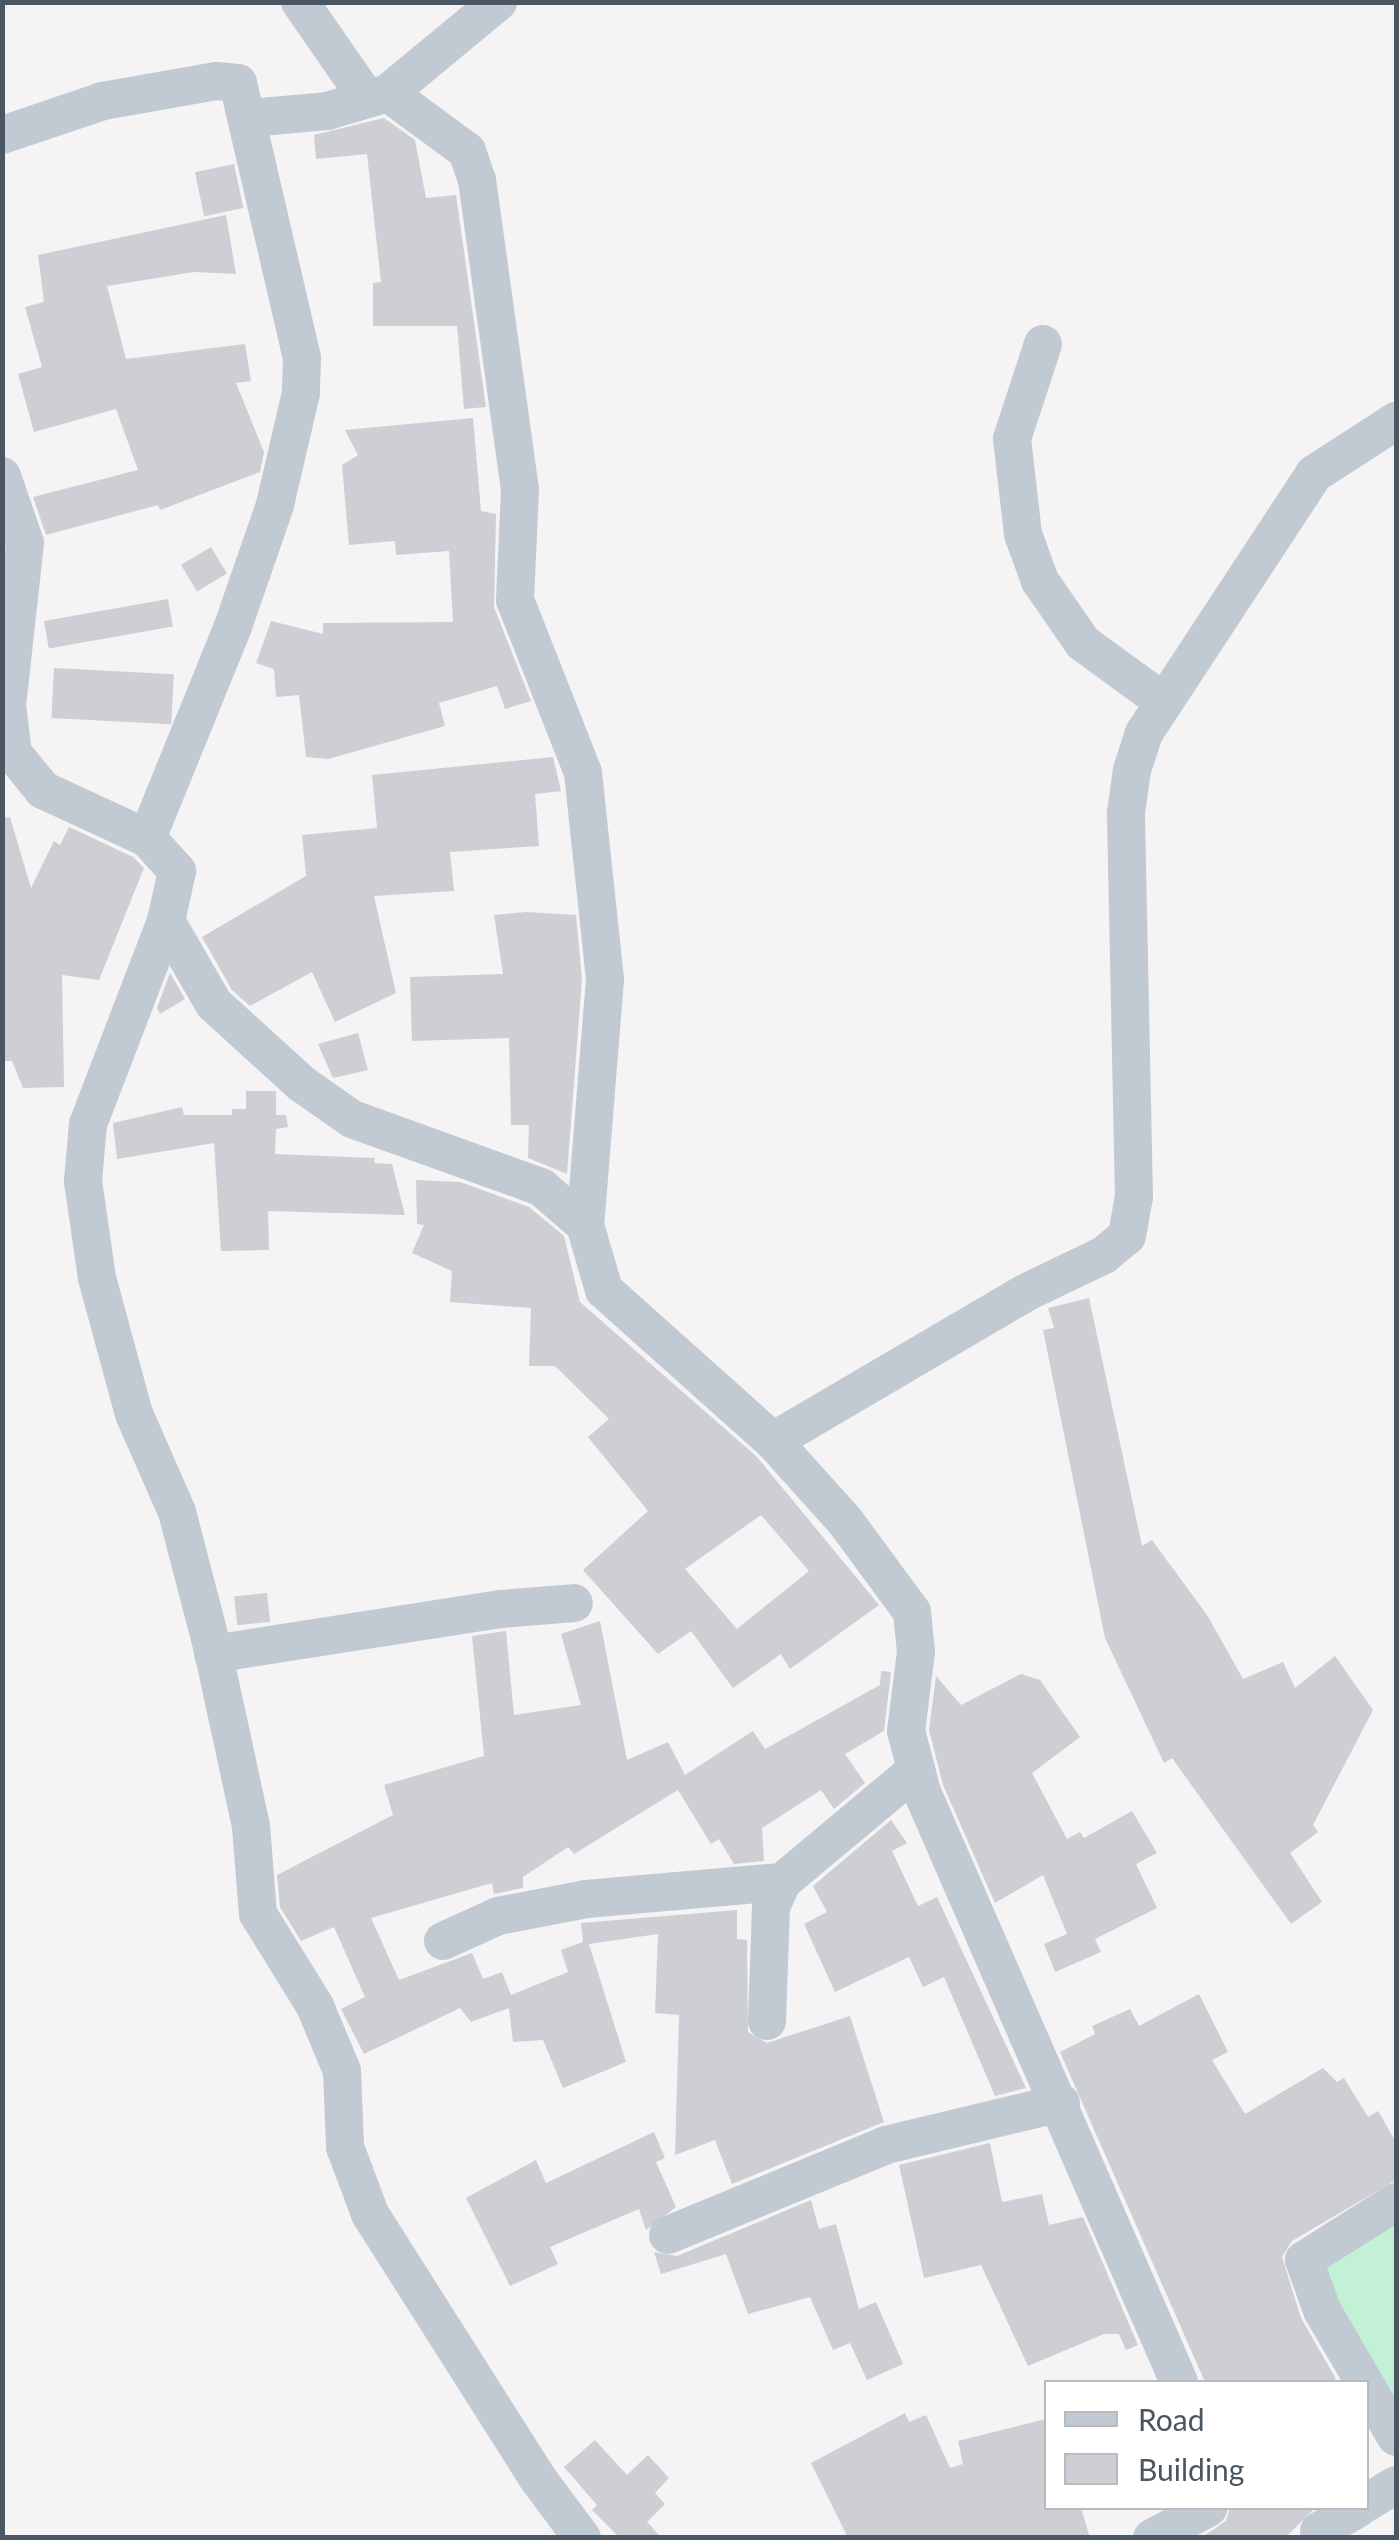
<!DOCTYPE html>
<html>
<head>
<meta charset="utf-8">
<style>
  body { margin:0 }
  #map { position:relative; width:1399px; height:2540px; overflow:hidden; background:#f5f3f3; font-family:Lato,sans-serif }
  div>[style] { position:absolute }
  .green>* { inset:0; background:#c3f1d5 }
  .building>* { inset:0; background:#cdcfd5; transform-origin:0 0 }
  .minor>* { height:38px; margin:-19px; padding:0 19px; transform-origin:19px; border-radius:19px; background:#c1cad2 }
  span { translate:-50% -50%; white-space:nowrap; text-align:center; line-height:1.15; -webkit-text-stroke:8px #fff; paint-order:stroke }
  .frame { position:absolute; inset:0; border:5px solid #4a5661; pointer-events:none }
  .legend { position:absolute; left:1044px; top:2380px; width:325px; height:130px; box-sizing:border-box; background:#fff; border:2px solid #b7bbc0; margin:0; padding:12px 18px; list-style:none; font-size:30px; color:#4a5661 }
  .legend li { display:flex; align-items:center; gap:20px; height:50px }
  .legend b { width:50px; border:2px solid #b7bbc0 }
</style>
</head>
<body>
<div id="map">
  <div class="green">
    <i style="clip-path:polygon(1396px 2218px,1396px 2411px,1362px 2360px,1323px 2266px)"></i>
  </div>
  <div class="building">
    <i style="clip-path:polygon(384px 118px,415px 140px,426px 198px,456px 195px,486px 407px,464px 409px,457px 326px,373px 326px,373px 283px,381px 282px,367px 154px,316px 159px,314px 135px)"></i>
    <i style="left:234px;top:164px;width:45px;height:40px;rotate:78deg"></i>
    <i style="clip-path:polygon(226px 215px,236px 274px,194px 272px,107px 286px,126px 359px,245px 344px,251px 381px,236px 383px,264px 452px,260px 472px,160px 510px,158px 505px,46px 535px,33px 497px,138px 470px,116px 409px,34px 432px,18px 374px,42px 367px,25px 307px,44px 302px,38px 255px)"></i>
    <i style="clip-path:polygon(473px 418px,481px 511px,496px 514px,494px 607px,531px 701px,505px 709px,497px 686px,439px 703px,445px 726px,328px 759px,306px 757px,299px 695px,276px 697px,274px 669px,256px 663px,271px 621px,323px 634px,323px 623px,453px 622px,449px 551px,396px 555px,395px 541px,349px 545px,342px 465px,358px 455px,345px 430px)"></i>
    <i style="left:211px;top:547px;width:31px;height:35px;rotate:59deg"></i>
    <i style="left:168px;top:599px;width:28px;height:126px;rotate:80deg"></i>
    <i style="left:54px;top:668px;width:120px;height:50px;rotate:3deg"></i>
    <i style="clip-path:polygon(553px 757px,561px 791px,535px 794px,539px 846px,450px 852px,454px 891px,374px 896px,396px 993px,335px 1022px,312px 972px,250px 1006px,232px 990px,202px 937px,306px 876px,302px 835px,377px 828px,372px 775px)"></i>
    <i style="clip-path:polygon(10px 817px,31px 888px,54px 841px,60px 845px,69px 827px,133px 857px,144px 868px,99px 980px,62px 975px,64px 1087px,23px 1088px,12px 1061px,2px 1061px,2px 818px)"></i>
    <i style="clip-path:polygon(526px 912px,576px 915px,582px 979px,567px 1174px,528px 1158px,529px 1125px,511px 1125px,509px 1038px,412px 1041px,410px 977px,503px 974px,494px 915px)"></i>
    <i style="clip-path:polygon(170px 973px,185px 999px,160px 1014px,157px 1008px)"></i>
    <i style="clip-path:polygon(358px 1033px,368px 1070px,333px 1078px,318px 1044px)"></i>
    <i style="clip-path:polygon(246px 1091px,276px 1091px,276px 1115px,286px 1115px,288px 1127px,276px 1129px,275px 1154px,375px 1158px,374px 1163px,392px 1164px,405px 1215px,268px 1211px,269px 1250px,221px 1251px,214px 1143px,117px 1159px,113px 1123px,182px 1107px,184px 1115px,232px 1115px,232px 1109px,246px 1109px)"></i>
    <i style="clip-path:polygon(evenodd,416px 1180px,460px 1182px,529px 1207px,564px 1236px,580px 1302px,757px 1457px,879px 1605px,790px 1669px,781px 1654px,733px 1688px,691px 1631px,658px 1654px,583px 1570px,648px 1511px,588px 1437px,609px 1419px,555px 1366px,529px 1366px,531px 1308px,450px 1302px,452px 1271px,412px 1253px,424px 1225px,417px 1224px,416px 1180px,761px 1515px,809px 1571px,737px 1629px,685px 1569px,761px 1515px)"></i>
    <i style="clip-path:polygon(1089px 1298px,1142px 1546px,1152px 1540px,1207px 1615px,1243px 1679px,1283px 1662px,1295px 1688px,1335px 1656px,1373px 1710px,1313px 1825px,1318px 1832px,1290px 1853px,1322px 1902px,1291px 1924px,1172px 1758px,1164px 1763px,1105px 1638px,1043px 1330px,1054px 1328px,1048px 1308px)"></i>
    <i style="left:267px;top:1593px;width:29px;height:33px;rotate:84deg"></i>
    <i style="clip-path:polygon(600px 1621px,627px 1760px,668px 1742px,685px 1775px,753px 1731px,765px 1749px,880px 1685px,881px 1671px,891px 1672px,884px 1731px,845px 1754px,865px 1783px,834px 1809px,821px 1790px,762px 1828px,764px 1861px,734px 1864px,719px 1839px,711px 1844px,678px 1790px,574px 1854px,568px 1847px,523px 1877px,523px 1888px,494px 1894px,492px 1883px,371px 1918px,399px 1980px,472px 1953px,483px 1979px,502px 1972px,511px 1995px,568px 1972px,561px 1950px,583px 1942px,581px 1923px,737px 1910px,737px 1939px,747px 1940px,748px 2032px,767px 2043px,850px 2016px,884px 2122px,732px 2184px,715px 2140px,675px 2155px,679px 2015px,655px 2013px,658px 1934px,589px 1944px,626px 2062px,563px 2088px,543px 2040px,513px 2042px,509px 2008px,471px 2022px,460px 2008px,364px 2054px,341px 2009px,365px 1997px,334px 1927px,301px 1941px,280px 1907px,277px 1875px,393px 1815px,384px 1785px,484px 1756px,472px 1636px,506px 1631px,514px 1715px,581px 1705px,561px 1634px)"></i>
    <i style="clip-path:polygon(1021px 1674px,1040px 1680px,1080px 1737px,1032px 1773px,1067px 1839px,1080px 1832px,1084px 1838px,1132px 1811px,1157px 1853px,1136px 1864px,1157px 1908px,1095px 1939px,1101px 1952px,1055px 1972px,1044px 1944px,1067px 1934px,1043px 1875px,995px 1903px,943px 1785px,929px 1730px,936px 1676px,961px 1705px)"></i>
    <i style="clip-path:polygon(891px 1820px,907px 1843px,892px 1851px,918px 1906px,937px 1897px,1026px 2088px,995px 2096px,944px 1977px,923px 1987px,909px 1957px,835px 1992px,804px 1924px,827px 1912px,813px 1886px)"></i>
    <i style="clip-path:polygon(1199px 1994px,1228px 2052px,1212px 2060px,1245px 2114px,1323px 2068px,1337px 2082px,1344px 2078px,1368px 2117px,1378px 2111px,1396px 2142px,1396px 2180px,1292px 2241px,1282px 2257px,1301px 2318px,1336px 2379px,1330px 2382px,1205px 2382px,1060px 2052px,1095px 2034px,1092px 2026px,1130px 2009px,1139px 2026px)"></i>
    <i style="clip-path:polygon(654px 2132px,665px 2158px,656px 2162px,676px 2207px,646px 2230px,639px 2209px,550px 2247px,558px 2264px,510px 2286px,466px 2198px,536px 2160px,546px 2183px)"></i>
    <i style="clip-path:polygon(990px 2143px,1002px 2202px,1042px 2194px,1049px 2225px,1083px 2217px,1138px 2345px,1126px 2350px,1119px 2334px,1104px 2334px,1028px 2366px,981px 2265px,924px 2278px,899px 2165px)"></i>
    <i style="clip-path:polygon(811px 2200px,819px 2229px,836px 2224px,859px 2309px,876px 2302px,903px 2364px,867px 2380px,850px 2343px,833px 2350px,810px 2297px,748px 2314px,726px 2254px,661px 2274px,654px 2252px,677px 2256px)"></i>
    <i style="clip-path:polygon(905px 2413px,909px 2422px,926px 2415px,950px 2468px,963px 2464px,958px 2441px,1046px 2419px,1046px 2508px,1081px 2508px,1090px 2538px,848px 2538px,811px 2463px)"></i>
    <i style="clip-path:polygon(595px 2440px,627px 2475px,648px 2455px,669px 2478px,655px 2493px,665px 2504px,647px 2522px,662px 2538px,620px 2538px,592px 2510px,597px 2505px,564px 2467px)"></i>
    <i style="clip-path:polygon(1230px 2508px,1315px 2508px,1285px 2538px,1201px 2538px,1226px 2521px)"></i>
  </div>
  <div class="minor">
    <i style="left:300px;top:2px;width:114px;rotate:55.3deg"></i>
    <i style="left:388px;top:93px;width:98px;rotate:36.3deg"></i>
    <i style="left:467px;top:151px;width:31px;rotate:71deg"></i>
    <i style="left:477px;top:180px;width:313px;rotate:82.1deg"></i>
    <i style="left:520px;top:490px;width:110px;rotate:92.6deg"></i>
    <i style="left:515px;top:600px;width:186px;rotate:68.5deg"></i>
    <i style="left:583px;top:773px;width:207px;rotate:83.9deg"></i>
    <i style="left:605px;top:979px;width:247px;rotate:94.6deg"></i>
    <i style="left:585px;top:1225px;width:68px;rotate:73.7deg"></i>
    <i style="left:604px;top:1290px;width:227px;rotate:41.8deg"></i>
    <i style="left:773px;top:1441px;width:108px;rotate:48deg"></i>
    <i style="left:845px;top:1521px;width:113px;rotate:53.6deg"></i>
    <i style="left:912px;top:1612px;width:40px;rotate:84.3deg"></i>
    <i style="left:916px;top:1652px;width:80px;rotate:97.2deg"></i>
    <i style="left:906px;top:1731px;width:63px;rotate:75.3deg"></i>
    <i style="left:922px;top:1792px;width:644px;rotate:66.46deg"></i>
    <i style="left:249px;top:118px;width:78px;rotate:-5.1deg"></i>
    <i style="left:327px;top:111px;width:64px;rotate:-16.4deg"></i>
    <i style="left:388px;top:93px;width:143px;rotate:-39.6deg"></i>
    <i style="left:2px;top:135px;width:107px;rotate:-18.6deg"></i>
    <i style="left:103px;top:101px;width:115px;rotate:-10deg"></i>
    <i style="left:216px;top:81px;width:22px;rotate:5deg"></i>
    <i style="left:238px;top:83px;width:283px;rotate:76.9deg"></i>
    <i style="left:302px;top:359px;width:34px;rotate:92deg"></i>
    <i style="left:301px;top:393px;width:115px;rotate:103.1deg"></i>
    <i style="left:275px;top:505px;width:131px;rotate:109.1deg"></i>
    <i style="left:232px;top:629px;width:226px;rotate:112.1deg"></i>
    <i style="left:1043px;top:344px;width:100px;rotate:108.1deg"></i>
    <i style="left:1012px;top:439px;width:96px;rotate:83.4deg"></i>
    <i style="left:1023px;top:534px;width:50px;rotate:70.1deg"></i>
    <i style="left:1040px;top:581px;width:75px;rotate:55.3deg"></i>
    <i style="left:1083px;top:643px;width:100px;rotate:36.1deg"></i>
    <i style="left:2px;top:476px;width:71px;rotate:71.1deg"></i>
    <i style="left:25px;top:543px;width:163px;rotate:96.3deg"></i>
    <i style="left:7px;top:705px;width:48px;rotate:82.9deg"></i>
    <i style="left:13px;top:753px;width:48px;rotate:51deg"></i>
    <i style="left:43px;top:790px;width:115px;rotate:24.8deg"></i>
    <i style="left:147px;top:838px;width:45px;rotate:47.7deg"></i>
    <i style="left:177px;top:871px;width:51px;rotate:102.4deg"></i>
    <i style="left:166px;top:921px;width:217px;rotate:111deg"></i>
    <i style="left:88px;top:1124px;width:57px;rotate:95deg"></i>
    <i style="left:83px;top:1181px;width:98px;rotate:81.8deg"></i>
    <i style="left:97px;top:1278px;width:141px;rotate:74.8deg"></i>
    <i style="left:134px;top:1414px;width:107px;rotate:66.3deg"></i>
    <i style="left:177px;top:1512px;width:138px;rotate:75.4deg"></i>
    <i style="left:212px;top:1646px;width:184px;rotate:77.8deg"></i>
    <i style="left:251px;top:1826px;width:88px;rotate:85.5deg"></i>
    <i style="left:258px;top:1914px;width:108px;rotate:58.2deg"></i>
    <i style="left:315px;top:2006px;width:70px;rotate:67.4deg"></i>
    <i style="left:342px;top:2071px;width:76px;rotate:87.7deg"></i>
    <i style="left:345px;top:2147px;width:72px;rotate:69.5deg"></i>
    <i style="left:370px;top:2214px;width:310px;rotate:57.6deg"></i>
    <i style="left:536px;top:2476px;width:77px;rotate:53.4deg"></i>
    <i style="left:166px;top:921px;width:96px;rotate:60deg"></i>
    <i style="left:214px;top:1004px;width:119px;rotate:42.3deg"></i>
    <i style="left:302px;top:1084px;width:61px;rotate:35deg"></i>
    <i style="left:352px;top:1119px;width:201px;rotate:19.8deg"></i>
    <i style="left:541px;top:1187px;width:58px;rotate:40.8deg"></i>
    <i style="left:773px;top:1441px;width:292px;rotate:-30.4deg"></i>
    <i style="left:1025px;top:1293px;width:88px;rotate:-25.7deg"></i>
    <i style="left:1104px;top:1255px;width:30px;rotate:-40deg"></i>
    <i style="left:1127px;top:1236px;width:39px;rotate:-80deg"></i>
    <i style="left:1134px;top:1198px;width:385px;rotate:-91.2deg"></i>
    <i style="left:1126px;top:813px;width:43px;rotate:-82.1deg"></i>
    <i style="left:1132px;top:770px;width:39px;rotate:-72deg"></i>
    <i style="left:1144px;top:733px;width:310px;rotate:-56.7deg"></i>
    <i style="left:1314px;top:474px;width:98px;rotate:-32.9deg"></i>
    <i style="left:213px;top:1654px;width:291px;rotate:-8.9deg"></i>
    <i style="left:500px;top:1609px;width:74px;rotate:-4.6deg"></i>
    <i style="left:443px;top:1941px;width:60px;rotate:-24.4deg"></i>
    <i style="left:498px;top:1916px;width:90px;rotate:-10.9deg"></i>
    <i style="left:586px;top:1899px;width:197px;rotate:-5deg"></i>
    <i style="left:782px;top:1882px;width:175px;rotate:-39.9deg"></i>
    <i style="left:767px;top:2021px;width:114px;rotate:-88deg"></i>
    <i style="left:771px;top:1907px;width:27px;rotate:-66deg"></i>
    <i style="left:668px;top:2235px;width:236px;rotate:-22.4deg"></i>
    <i style="left:886px;top:2145px;width:180px;rotate:-13.5deg"></i>
    <i style="left:1364px;top:2382px;width:83px;rotate:-120.3deg"></i>
    <i style="left:1322px;top:2310px;width:53px;rotate:-109.8deg"></i>
    <i style="left:1304px;top:2260px;width:109px;rotate:-32.2deg"></i>
    <i style="left:1366px;top:2386px;width:59px;rotate:59.5deg"></i>
    <i style="left:1366px;top:2503px;width:35px;rotate:-31deg"></i>
    <i style="left:1319px;top:2531px;width:46px;rotate:-29.9deg"></i>
    <i style="left:1152px;top:2538px;width:64px;rotate:-28.2deg"></i>
  </div>
  <div class="frame"></div>
  <ul class="legend">
  <li><b style="height:12px;background:#c1cad2"></b>Road</li>
  <li><b style="height:28px;background:#cdcfd5"></b>Building</li>
  </ul>
</div>
</body>
</html>
